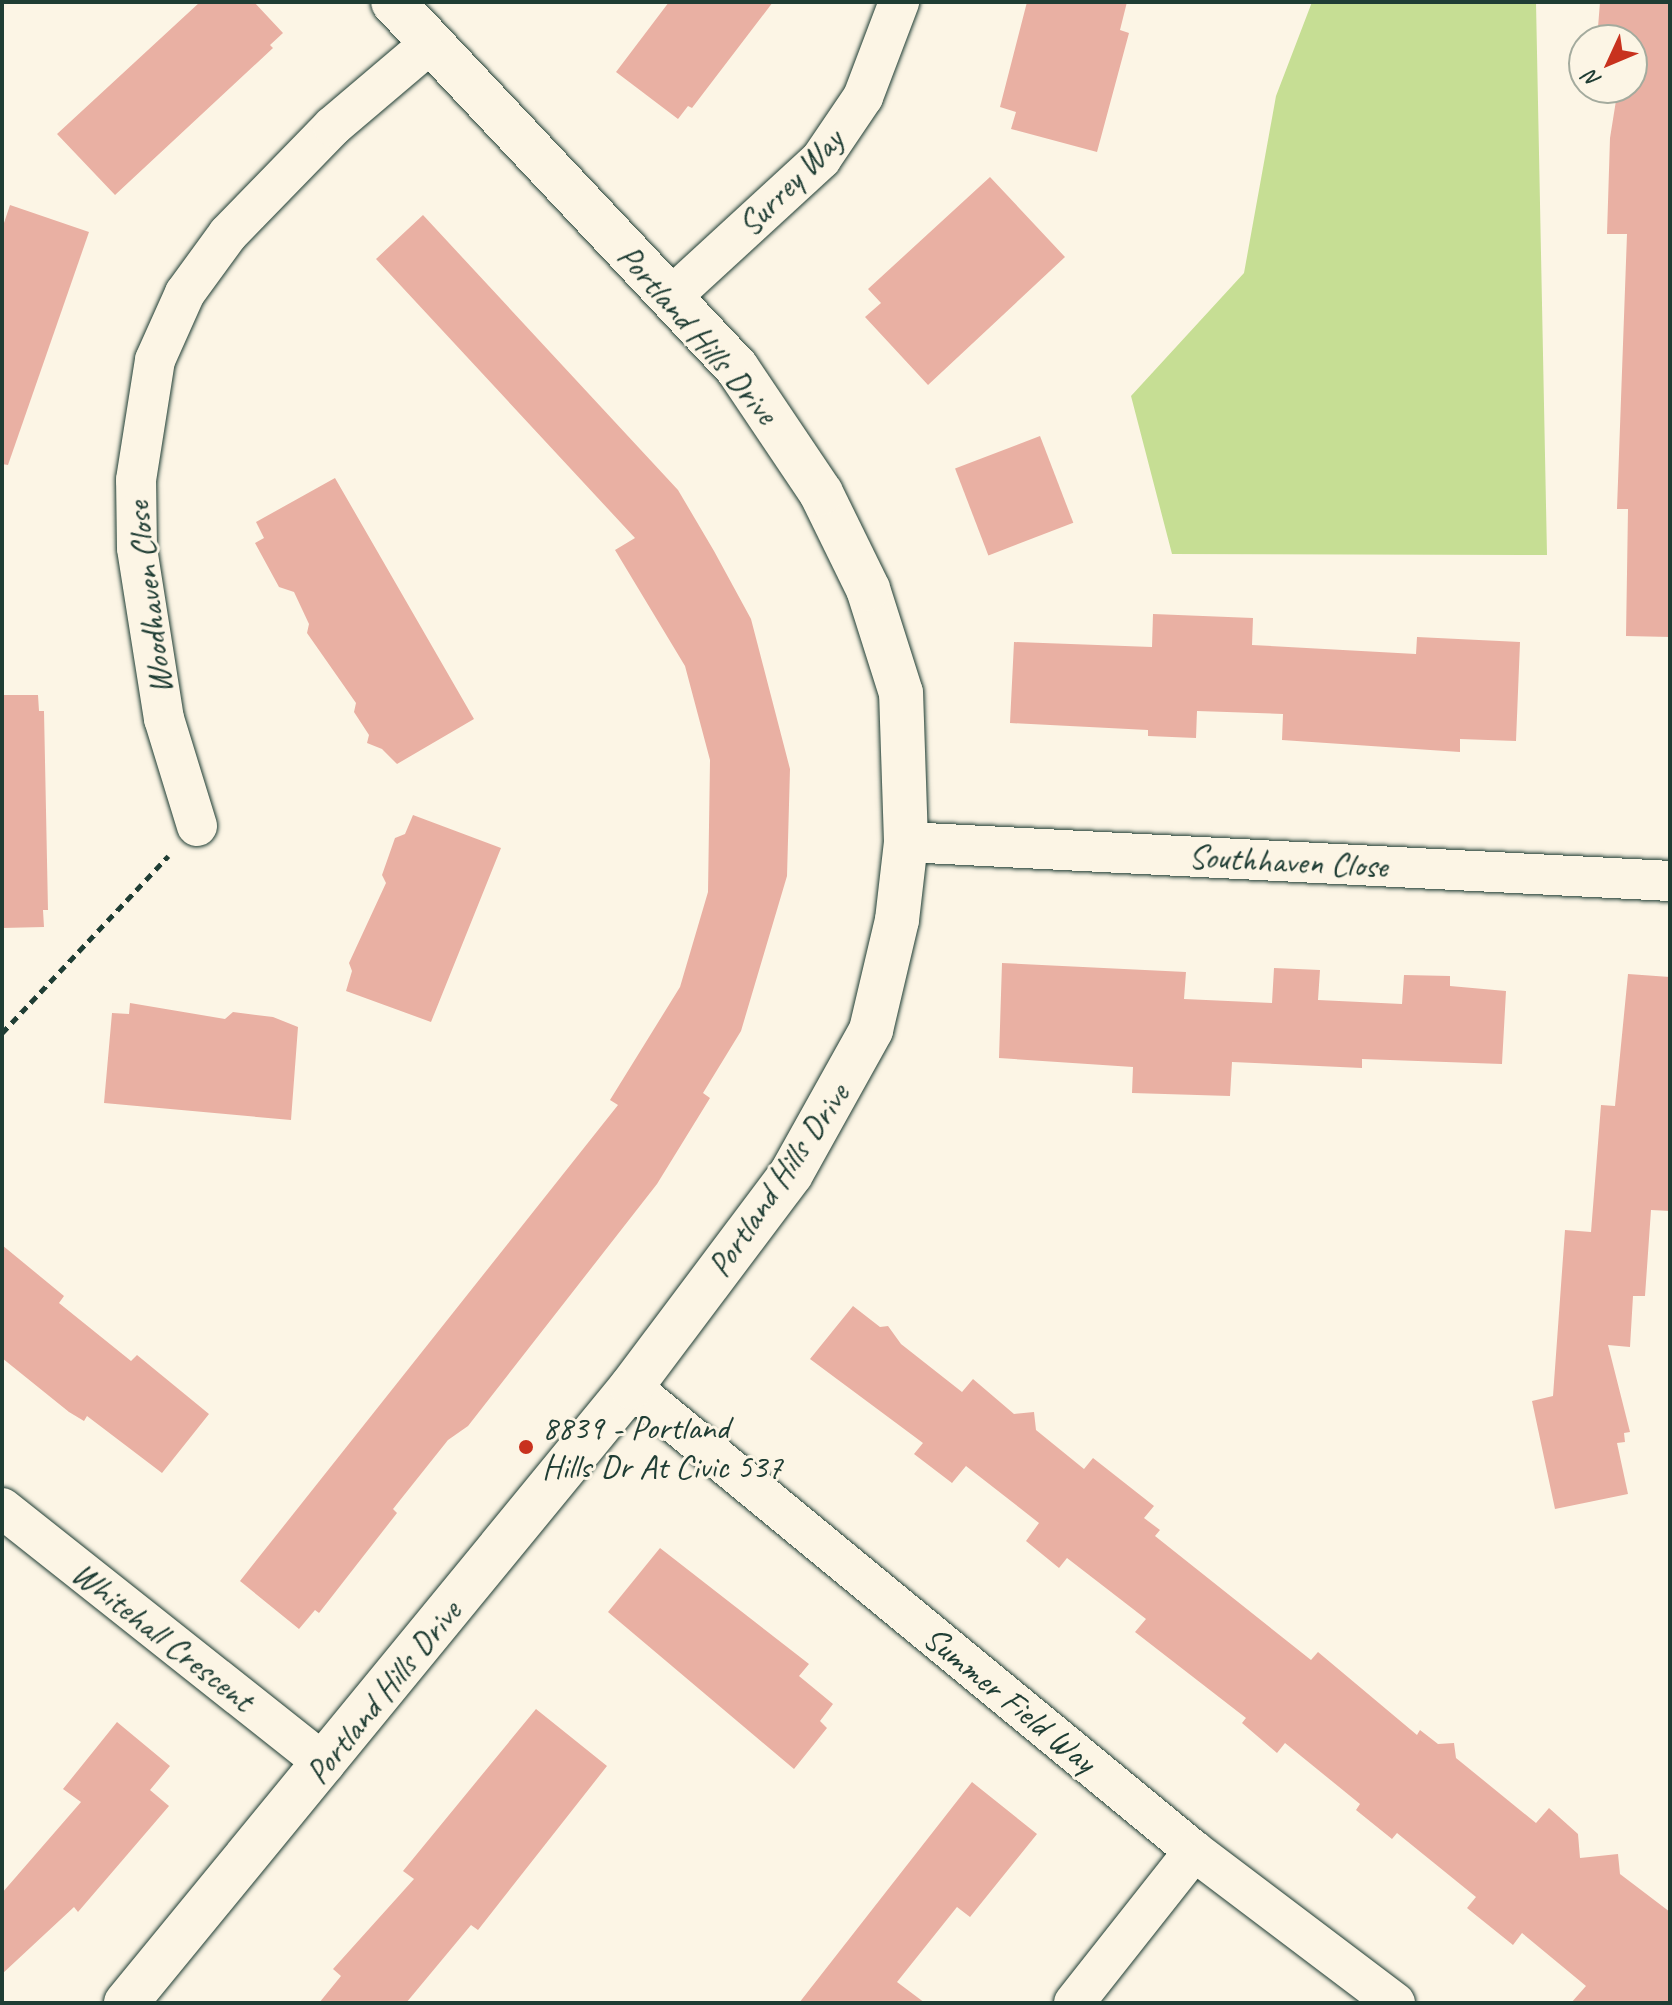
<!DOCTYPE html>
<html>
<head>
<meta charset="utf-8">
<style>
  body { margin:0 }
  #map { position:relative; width:1672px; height:2005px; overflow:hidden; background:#fcf5e5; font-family:Caveat,sans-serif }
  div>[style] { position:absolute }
  .green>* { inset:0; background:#c6de94 }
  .building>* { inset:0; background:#e9b0a3; transform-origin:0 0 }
  .path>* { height:5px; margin-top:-2.5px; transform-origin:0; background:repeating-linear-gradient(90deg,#1f3d34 0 8px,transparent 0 14px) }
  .roads { filter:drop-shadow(0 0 2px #1f3d34) drop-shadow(0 0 2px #1f3d34) }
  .street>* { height:40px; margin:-20px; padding:0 20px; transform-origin:20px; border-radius:20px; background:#fcf5e5 }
  .secondary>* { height:44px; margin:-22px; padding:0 22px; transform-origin:22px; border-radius:22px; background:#fcf5e5 }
  .dots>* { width:22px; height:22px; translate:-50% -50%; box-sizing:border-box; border:4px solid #fcf5e5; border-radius:50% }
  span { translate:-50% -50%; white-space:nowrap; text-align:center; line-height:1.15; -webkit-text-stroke:6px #fcf5e5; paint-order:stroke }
  .street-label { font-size:34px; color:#1f3d34 }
  .poi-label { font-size:34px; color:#1f3d34 }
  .left { translate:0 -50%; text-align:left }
  .frame { position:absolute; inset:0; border:4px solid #1f3d34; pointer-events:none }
  .north { position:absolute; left:1568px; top:24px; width:80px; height:80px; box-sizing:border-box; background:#fcf5e5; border:2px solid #a4ab9e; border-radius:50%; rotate:226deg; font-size:22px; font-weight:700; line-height:32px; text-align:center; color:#1f3d34 }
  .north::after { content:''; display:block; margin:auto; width:28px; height:36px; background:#c8321e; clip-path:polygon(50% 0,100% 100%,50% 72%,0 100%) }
</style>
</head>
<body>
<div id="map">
  <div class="green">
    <i style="clip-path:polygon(1312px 2px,1536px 2px,1547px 555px,1172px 554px,1131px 396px,1244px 273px,1276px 96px)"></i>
  </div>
  <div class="building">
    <i style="clip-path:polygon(200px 2px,254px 2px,283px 33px,270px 45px,273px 48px,115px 195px,57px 134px)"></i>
    <i style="clip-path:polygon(669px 2px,773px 2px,692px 108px,688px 106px,678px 119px,616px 72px)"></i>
    <i style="clip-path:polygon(1027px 2px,1127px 2px,1120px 30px,1129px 33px,1097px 152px,1011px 129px,1016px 112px,1000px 107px)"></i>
    <i style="clip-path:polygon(1600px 2px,1670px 4px,1670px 637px,1626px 636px,1628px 509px,1617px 509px,1627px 234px,1607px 234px,1610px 138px,1618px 88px,1632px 88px,1632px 40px,1597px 40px)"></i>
    <i style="clip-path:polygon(990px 177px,1065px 257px,928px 385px,865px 317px,881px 303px,868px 289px)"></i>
    <i style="clip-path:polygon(10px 205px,89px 232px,8px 465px,2px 464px,2px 229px)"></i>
    <i style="clip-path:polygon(423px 215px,678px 490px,714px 551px,751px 619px,790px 769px,787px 876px,741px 1031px,703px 1093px,710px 1098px,657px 1184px,468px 1426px,448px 1440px,393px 1509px,397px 1513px,319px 1613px,315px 1610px,299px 1629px,240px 1581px,618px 1105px,610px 1100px,680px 987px,708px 892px,710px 760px,685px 666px,615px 550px,635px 538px,376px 259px)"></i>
    <i style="left:1040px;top:436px;width:93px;height:91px;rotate:69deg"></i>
    <i style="clip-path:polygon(335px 478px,474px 719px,397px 764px,382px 749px,367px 743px,369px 735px,354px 712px,356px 703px,307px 633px,309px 624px,294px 592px,279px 587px,255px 543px,264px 538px,256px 522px)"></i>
    <i style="clip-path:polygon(1153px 614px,1253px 618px,1252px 645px,1416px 654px,1417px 637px,1520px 642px,1516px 741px,1460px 739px,1460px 752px,1282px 740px,1283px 714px,1197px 711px,1196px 738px,1148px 736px,1148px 730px,1010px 723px,1014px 642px,1152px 647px)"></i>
    <i style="clip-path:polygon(2px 695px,38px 695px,39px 711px,44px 711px,48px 910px,43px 910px,44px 927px,2px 928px)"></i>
    <i style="clip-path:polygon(413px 815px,501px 848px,431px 1022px,346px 991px,352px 971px,349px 963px,386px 883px,382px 875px,395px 838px,405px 834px)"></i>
    <i style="clip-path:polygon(1002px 963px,1186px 972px,1184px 999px,1272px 1003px,1274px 968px,1320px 970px,1318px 1000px,1402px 1004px,1404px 975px,1450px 976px,1450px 986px,1506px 991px,1502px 1064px,1362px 1059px,1362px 1068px,1232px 1062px,1230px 1096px,1132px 1093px,1133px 1067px,999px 1058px)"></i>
    <i style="clip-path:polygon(1628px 974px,1670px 977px,1670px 1211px,1651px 1210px,1645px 1296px,1633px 1296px,1630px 1347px,1608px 1345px,1630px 1432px,1624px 1433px,1625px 1442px,1617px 1443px,1628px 1494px,1555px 1509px,1532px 1401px,1553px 1396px,1565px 1230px,1591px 1232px,1601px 1105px,1615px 1106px)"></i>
    <i style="clip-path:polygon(130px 1003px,225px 1019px,233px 1012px,273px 1017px,298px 1027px,291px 1120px,104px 1103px,112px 1013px,129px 1014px)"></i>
    <i style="clip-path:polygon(2px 1245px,64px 1296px,59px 1303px,131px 1361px,137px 1355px,209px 1414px,162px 1473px,87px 1416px,84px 1421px,69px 1412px,2px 1358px)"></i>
    <i style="clip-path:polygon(853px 1306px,880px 1327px,888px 1326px,901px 1344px,962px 1392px,973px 1379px,1014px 1414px,1034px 1412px,1036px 1430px,1084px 1469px,1093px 1458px,1154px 1506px,1144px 1518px,1160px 1530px,1155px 1536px,1311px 1660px,1318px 1652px,1417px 1735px,1420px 1730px,1438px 1744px,1454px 1743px,1456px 1758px,1536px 1823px,1549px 1808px,1578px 1834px,1580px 1858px,1618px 1854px,1620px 1874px,1670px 1912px,1670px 2003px,1571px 2003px,1586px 1986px,1522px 1933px,1513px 1945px,1467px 1908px,1476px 1897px,1397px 1833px,1392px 1839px,1356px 1810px,1360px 1804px,1285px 1743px,1277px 1753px,1242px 1723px,1246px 1718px,1135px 1632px,1146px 1619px,1067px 1558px,1059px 1568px,1026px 1541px,1039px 1523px,966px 1466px,952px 1483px,914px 1454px,923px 1443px,810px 1359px)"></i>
    <i style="clip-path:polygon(660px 1548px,809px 1664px,799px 1676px,833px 1704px,820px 1721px,827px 1728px,794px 1769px,608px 1612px)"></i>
    <i style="clip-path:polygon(536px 1709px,607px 1766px,478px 1930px,471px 1925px,406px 2003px,319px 2003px,341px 1976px,333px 1969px,414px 1879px,403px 1871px)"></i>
    <i style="clip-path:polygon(117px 1722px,170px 1766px,150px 1790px,169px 1806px,78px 1912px,74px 1907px,2px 1974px,2px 1893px,81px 1802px,63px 1789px)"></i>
    <i style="clip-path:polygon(972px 1782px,1037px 1834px,970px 1917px,957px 1907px,897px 1982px,925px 2003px,799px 2003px)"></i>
  </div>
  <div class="path">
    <i style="left:2px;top:1033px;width:243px;rotate:-46.8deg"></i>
  </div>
  <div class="roads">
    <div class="street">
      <i style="left:670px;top:298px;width:205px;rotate:-42.6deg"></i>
      <i style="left:821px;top:159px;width:75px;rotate:-55.9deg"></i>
      <i style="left:863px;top:97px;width:102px;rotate:-69.2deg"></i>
      <i style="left:197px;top:826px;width:112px;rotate:-107.1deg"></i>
      <i style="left:164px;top:719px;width:173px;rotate:-99deg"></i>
      <i style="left:137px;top:548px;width:68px;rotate:-90.8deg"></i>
      <i style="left:136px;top:480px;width:121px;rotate:-81deg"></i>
      <i style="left:155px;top:360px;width:73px;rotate:-65.9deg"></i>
      <i style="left:185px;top:293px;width:73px;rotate:-53.9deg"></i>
      <i style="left:228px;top:234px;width:151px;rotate:-45.8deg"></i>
      <i style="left:333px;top:126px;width:128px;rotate:-40.3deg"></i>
      <i style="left:906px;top:842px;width:765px;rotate:2.92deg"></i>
      <i style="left:631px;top:1387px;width:730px;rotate:39.49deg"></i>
      <i style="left:1194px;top:1851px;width:252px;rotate:37.1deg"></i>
      <i style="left:2px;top:1508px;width:412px;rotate:38.4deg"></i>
      <i style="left:1074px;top:2003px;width:194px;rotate:-51.7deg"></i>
    </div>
    <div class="secondary">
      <i style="left:126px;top:2003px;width:797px;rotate:-50.65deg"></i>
      <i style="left:631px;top:1387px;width:266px;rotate:-53.1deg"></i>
      <i style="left:791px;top:1174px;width:165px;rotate:-60.9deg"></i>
      <i style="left:871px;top:1030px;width:113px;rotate:-76.7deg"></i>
      <i style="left:897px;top:920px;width:79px;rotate:-83.4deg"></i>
      <i style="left:906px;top:842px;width:149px;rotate:-91.9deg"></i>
      <i style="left:901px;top:693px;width:109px;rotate:-107.6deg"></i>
      <i style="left:868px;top:589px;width:107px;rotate:-116.1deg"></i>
      <i style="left:821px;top:493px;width:151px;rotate:-123.9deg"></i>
      <i style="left:737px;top:368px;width:502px;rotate:-133.23deg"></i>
    </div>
  </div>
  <div class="dots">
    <i style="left:526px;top:1447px;background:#c8321e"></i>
  </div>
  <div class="street-label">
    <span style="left:790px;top:182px;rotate:-46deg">Surrey Way</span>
    <span style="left:698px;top:334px;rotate:49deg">Portland Hills Drive</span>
    <span style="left:149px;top:598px;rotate:-97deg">Woodhaven Close</span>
    <span style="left:1288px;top:861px;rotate:3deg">Southhaven Close</span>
    <span style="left:778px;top:1180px;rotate:-56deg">Portland Hills Drive</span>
    <span style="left:163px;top:1636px;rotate:38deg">Whitehall Crescent</span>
    <span style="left:383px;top:1692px;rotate:-51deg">Portland Hills Drive</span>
    <span style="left:1010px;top:1699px;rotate:39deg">Summer Field Way</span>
  </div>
  <div class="poi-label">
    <span class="left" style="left:542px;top:1447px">8839 - Portland<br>Hills Dr At Civic 537</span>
  </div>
  <div class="frame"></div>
  <div class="north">N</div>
</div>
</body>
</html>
